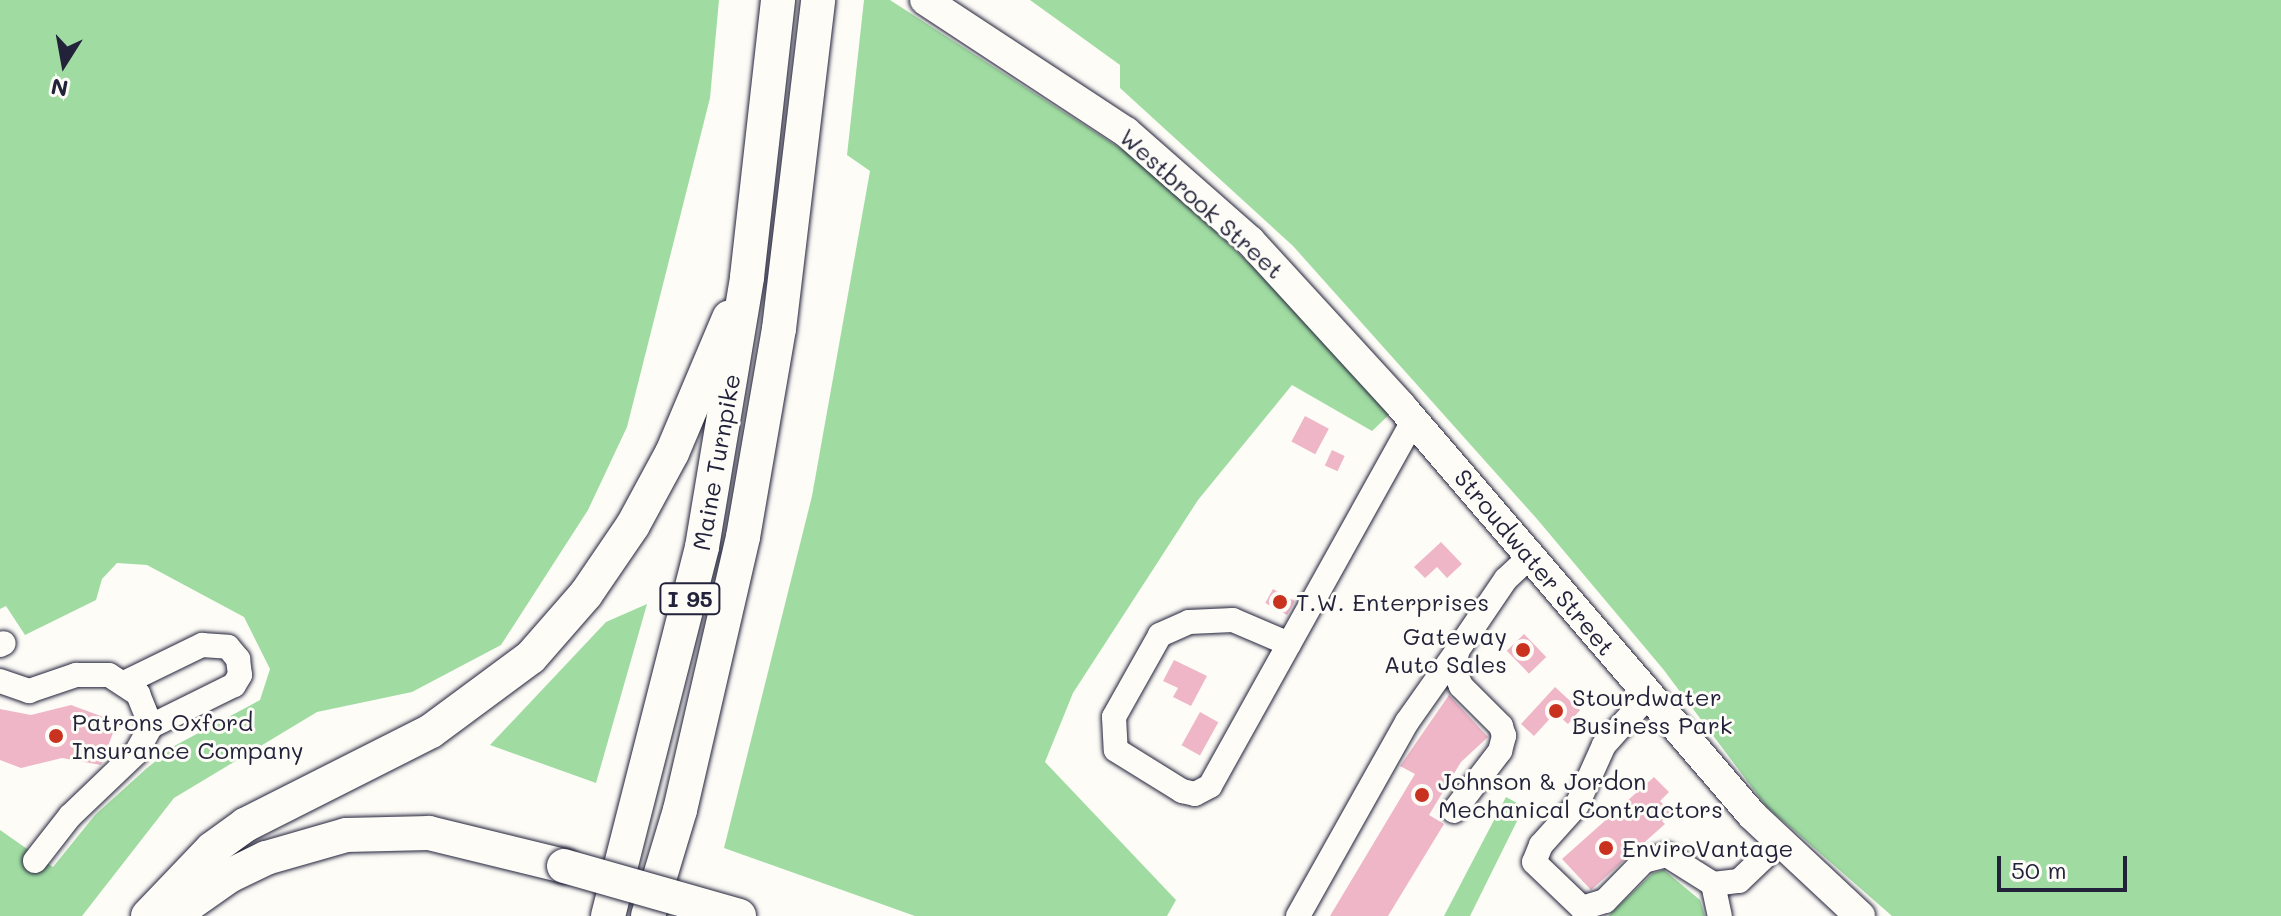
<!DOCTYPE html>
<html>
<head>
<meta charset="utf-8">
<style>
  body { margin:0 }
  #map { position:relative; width:2281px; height:916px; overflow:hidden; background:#fdfcf7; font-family:Mali,sans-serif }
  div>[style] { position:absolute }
  .green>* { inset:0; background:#a0dca2 }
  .building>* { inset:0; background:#efb6c8; transform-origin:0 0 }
  .roads { filter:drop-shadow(0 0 2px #22223b) drop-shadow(0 0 2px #22223b) }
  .minor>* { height:24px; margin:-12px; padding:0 12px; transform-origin:12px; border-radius:12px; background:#fdfcf7 }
  .major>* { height:30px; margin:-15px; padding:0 15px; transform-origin:15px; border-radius:15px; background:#fdfcf7 }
  .highway>* { height:34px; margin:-17px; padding:0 17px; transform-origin:17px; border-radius:17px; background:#fdfcf7 }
  .bridges { filter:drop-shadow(0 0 2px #22223b) drop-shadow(0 0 2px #22223b) }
  .highway-bridge>* { height:34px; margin:-17px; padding:0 17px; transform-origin:17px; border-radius:17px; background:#fdfcf7 }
  .dots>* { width:22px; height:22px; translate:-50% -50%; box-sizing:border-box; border:4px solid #fdfcf7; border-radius:50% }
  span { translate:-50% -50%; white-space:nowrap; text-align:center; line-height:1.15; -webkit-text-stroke:6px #fdfcf7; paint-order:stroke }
  .shield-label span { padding:2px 6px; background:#fdfcf7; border:2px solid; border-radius:6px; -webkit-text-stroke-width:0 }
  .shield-label { font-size:22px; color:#22223b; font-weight:700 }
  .street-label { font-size:24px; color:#22223b }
  .poi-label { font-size:24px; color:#22223b }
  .left { translate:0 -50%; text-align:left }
  .right { translate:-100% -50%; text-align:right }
  .north { position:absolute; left:24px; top:24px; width:80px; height:80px; -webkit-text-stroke:6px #fdfcf7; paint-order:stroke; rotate:191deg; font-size:22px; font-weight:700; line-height:32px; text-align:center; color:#22223b }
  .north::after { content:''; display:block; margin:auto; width:28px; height:36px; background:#22223b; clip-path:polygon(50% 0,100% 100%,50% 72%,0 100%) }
  .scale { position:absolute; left:1997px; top:856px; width:130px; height:36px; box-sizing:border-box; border:4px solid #22223b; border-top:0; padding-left:10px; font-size:24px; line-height:28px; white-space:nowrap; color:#22223b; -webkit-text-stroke:6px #fdfcf7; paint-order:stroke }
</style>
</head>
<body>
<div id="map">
  <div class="green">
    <i style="clip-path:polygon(0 0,719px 0,710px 98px,627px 427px,588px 510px,501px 645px,412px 692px,317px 712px,174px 798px,82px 916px,0 916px,0 830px,53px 867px,95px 815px,147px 768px,176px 745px,260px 700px,270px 669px,244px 617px,147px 565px,117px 563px,102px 579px,96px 600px,25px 635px,6px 606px,0 609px)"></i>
    <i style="clip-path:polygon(864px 0,890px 0,1140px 161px,1261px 274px,1392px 412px,1372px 431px,1292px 385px,1198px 500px,1073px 693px,1045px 762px,1176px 900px,1167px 916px,915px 916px,724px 848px,812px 496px,870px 171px,847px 155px)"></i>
    <i style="clip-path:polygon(1030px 0,2281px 0,2281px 916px,1892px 916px,1766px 806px,1663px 669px,1537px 519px,1293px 246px,1120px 88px,1120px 65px)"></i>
    <i style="clip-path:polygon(647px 604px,596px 783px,490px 745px,606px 622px)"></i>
    <i style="clip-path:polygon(1506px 797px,1524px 807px,1470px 916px,1444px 916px)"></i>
    <i style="clip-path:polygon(1664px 870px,1700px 900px,1705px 916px,1608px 916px,1653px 873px)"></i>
  </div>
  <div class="building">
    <i style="left:1305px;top:416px;width:27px;height:29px;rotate:28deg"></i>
    <i style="left:1332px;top:450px;width:14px;height:17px;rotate:25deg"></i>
    <i style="clip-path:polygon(1441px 542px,1462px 564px,1447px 578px,1437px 567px,1425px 578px,1414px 567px)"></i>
    <i style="left:1273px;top:589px;width:25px;height:16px;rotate:29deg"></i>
    <i style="left:1524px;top:634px;width:32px;height:24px;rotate:46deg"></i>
    <i style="clip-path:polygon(1174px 660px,1207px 676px,1191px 706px,1173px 697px,1178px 688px,1163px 681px)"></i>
    <i style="clip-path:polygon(1555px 687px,1580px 710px,1568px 724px,1555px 713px,1534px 736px,1521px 724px)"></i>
    <i style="clip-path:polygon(1449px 695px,1488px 737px,1461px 762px,1429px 815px,1444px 824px,1388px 916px,1330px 916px,1415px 774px,1400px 766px)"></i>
    <i style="clip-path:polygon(71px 705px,117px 722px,101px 765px,62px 758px,21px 768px,0 760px,0 709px,31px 715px)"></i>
    <i style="left:1200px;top:712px;width:21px;height:38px;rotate:29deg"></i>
    <i style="clip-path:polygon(1654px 777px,1669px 792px,1660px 801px,1671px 812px,1662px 821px,1665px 824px,1591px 890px,1562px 859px)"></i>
  </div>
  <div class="roads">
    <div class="minor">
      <i style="left:1289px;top:644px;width:61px;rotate:-156.8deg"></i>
      <i style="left:1233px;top:620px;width:44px;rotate:177.4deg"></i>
      <i style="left:1189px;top:622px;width:32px;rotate:156deg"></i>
      <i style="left:1160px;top:635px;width:94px;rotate:119.3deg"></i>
      <i style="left:1114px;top:717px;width:33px;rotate:87deg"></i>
      <i style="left:1116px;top:750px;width:78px;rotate:31.8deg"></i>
      <i style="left:1182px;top:791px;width:13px;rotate:13deg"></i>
      <i style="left:1195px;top:794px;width:17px;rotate:-28deg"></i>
      <i style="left:1210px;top:786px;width:419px;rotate:-60.9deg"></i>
      <i style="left:0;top:645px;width:4px;rotate:-27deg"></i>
      <i style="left:0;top:681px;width:31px;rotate:19deg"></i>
      <i style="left:29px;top:691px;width:50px;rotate:-18.8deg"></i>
      <i style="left:76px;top:675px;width:33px"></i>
      <i style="left:109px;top:675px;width:35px;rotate:33deg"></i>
      <i style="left:138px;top:694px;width:35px;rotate:68deg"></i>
      <i style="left:151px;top:726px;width:31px;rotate:119deg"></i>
      <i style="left:136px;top:753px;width:91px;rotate:136.3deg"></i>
      <i style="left:70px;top:816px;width:57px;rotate:127.9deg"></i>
      <i style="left:126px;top:682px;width:85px;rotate:-26deg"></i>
      <i style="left:202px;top:645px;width:26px;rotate:4deg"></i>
      <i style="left:228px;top:647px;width:16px;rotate:50deg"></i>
      <i style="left:238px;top:659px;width:16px;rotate:83deg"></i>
      <i style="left:240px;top:675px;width:12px;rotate:121deg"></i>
      <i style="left:234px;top:685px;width:93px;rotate:153.7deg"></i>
      <i style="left:1648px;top:696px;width:66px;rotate:131.9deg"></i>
      <i style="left:1604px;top:745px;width:66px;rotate:114.2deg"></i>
      <i style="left:1577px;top:805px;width:54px;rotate:132deg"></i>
      <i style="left:1541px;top:845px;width:18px;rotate:112deg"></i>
      <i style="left:1534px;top:862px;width:66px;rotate:43.8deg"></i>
      <i style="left:1582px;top:908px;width:24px;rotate:-17deg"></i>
      <i style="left:1605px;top:901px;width:56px;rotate:-45.7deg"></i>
      <i style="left:1644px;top:861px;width:24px;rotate:-15deg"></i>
      <i style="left:1667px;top:855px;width:54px;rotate:32.2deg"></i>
      <i style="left:1713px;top:884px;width:33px;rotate:78deg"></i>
      <i style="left:1454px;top:811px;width:76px;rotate:-52.5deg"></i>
      <i style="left:1500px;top:751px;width:16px;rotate:-75deg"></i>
      <i style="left:1504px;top:736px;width:10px;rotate:-107deg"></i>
      <i style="left:1501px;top:726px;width:57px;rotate:-135deg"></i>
      <i style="left:1461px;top:686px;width:15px;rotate:-113deg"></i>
      <i style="left:1455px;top:672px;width:21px;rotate:-85deg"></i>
      <i style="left:1457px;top:651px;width:87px;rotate:-55.8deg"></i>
      <i style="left:1506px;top:579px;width:33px;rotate:-43deg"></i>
      <i style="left:1713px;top:884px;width:26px;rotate:-7deg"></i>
      <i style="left:1739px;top:881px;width:55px;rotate:-43.5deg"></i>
      <i style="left:1298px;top:916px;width:223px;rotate:-60.7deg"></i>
      <i style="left:1407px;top:722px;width:87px;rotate:-54.8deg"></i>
    </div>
    <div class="major">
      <i style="left:925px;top:0;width:240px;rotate:33.3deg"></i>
      <i style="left:1126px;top:132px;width:165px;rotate:41.3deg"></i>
      <i style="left:1250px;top:241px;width:224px;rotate:47.5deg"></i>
      <i style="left:1401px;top:406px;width:539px;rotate:49.36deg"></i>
      <i style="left:1752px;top:815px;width:148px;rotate:43.1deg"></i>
    </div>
    <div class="highway">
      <i style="left:148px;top:916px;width:93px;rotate:-46.3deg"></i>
      <i style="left:212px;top:849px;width:41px;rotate:-36deg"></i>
      <i style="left:245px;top:825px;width:208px;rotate:-26.8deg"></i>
      <i style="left:431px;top:731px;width:124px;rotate:-36.5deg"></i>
      <i style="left:531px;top:657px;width:84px;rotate:-48.9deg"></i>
      <i style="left:586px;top:594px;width:83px;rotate:-55.7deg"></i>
      <i style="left:633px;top:525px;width:82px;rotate:-61.6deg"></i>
      <i style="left:672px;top:453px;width:147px;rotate:-67.1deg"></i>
      <i style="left:172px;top:916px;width:70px;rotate:-35.1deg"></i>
      <i style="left:229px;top:876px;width:41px;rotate:-25.9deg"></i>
      <i style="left:266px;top:858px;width:83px;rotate:-16deg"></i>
      <i style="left:346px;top:835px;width:83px;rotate:-1.4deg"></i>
      <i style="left:429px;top:833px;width:139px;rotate:13.7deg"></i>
      <i style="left:608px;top:916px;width:381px;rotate:-75.7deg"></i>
      <i style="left:702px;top:547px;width:274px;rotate:-80.5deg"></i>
      <i style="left:747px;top:277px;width:279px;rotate:-83.6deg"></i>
      <i style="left:648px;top:916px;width:111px;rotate:-73.2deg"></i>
      <i style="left:680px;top:810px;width:280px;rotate:-77deg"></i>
      <i style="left:743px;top:537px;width:211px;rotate:-80.2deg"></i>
      <i style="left:779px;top:329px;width:331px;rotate:-83.2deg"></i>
    </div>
  </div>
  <div class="bridges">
    <div class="highway-bridge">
      <i style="left:564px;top:866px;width:182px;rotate:15.9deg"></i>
    </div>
  </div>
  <div class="dots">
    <i style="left:1280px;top:602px;background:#c8321e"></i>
    <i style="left:1523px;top:650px;background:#c8321e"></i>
    <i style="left:1556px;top:711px;background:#c8321e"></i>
    <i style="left:56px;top:736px;background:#c8321e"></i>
    <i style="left:1422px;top:795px;background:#c8321e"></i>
    <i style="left:1606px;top:848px;background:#c8321e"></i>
  </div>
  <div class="shield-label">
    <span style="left:690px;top:599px">I 95</span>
  </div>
  <div class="street-label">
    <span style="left:1202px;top:203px;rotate:42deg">Westbrook Street</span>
    <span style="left:716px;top:462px;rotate:-80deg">Maine Turnpike</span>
    <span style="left:1535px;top:562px;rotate:50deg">Stroudwater Street</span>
  </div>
  <div class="poi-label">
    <span class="left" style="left:1296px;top:602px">T.W. Enterprises</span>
    <span class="right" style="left:1507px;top:650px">Gateway<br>Auto Sales</span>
    <span class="left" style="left:1572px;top:711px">Stourdwater<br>Business Park</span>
    <span class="left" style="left:72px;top:736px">Patrons Oxford<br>Insurance Company</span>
    <span class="left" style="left:1438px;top:795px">Johnson &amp; Jordon<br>Mechanical Contractors</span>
    <span class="left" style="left:1622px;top:848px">EnviroVantage</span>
  </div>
  <div class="north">N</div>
  <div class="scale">50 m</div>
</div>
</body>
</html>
